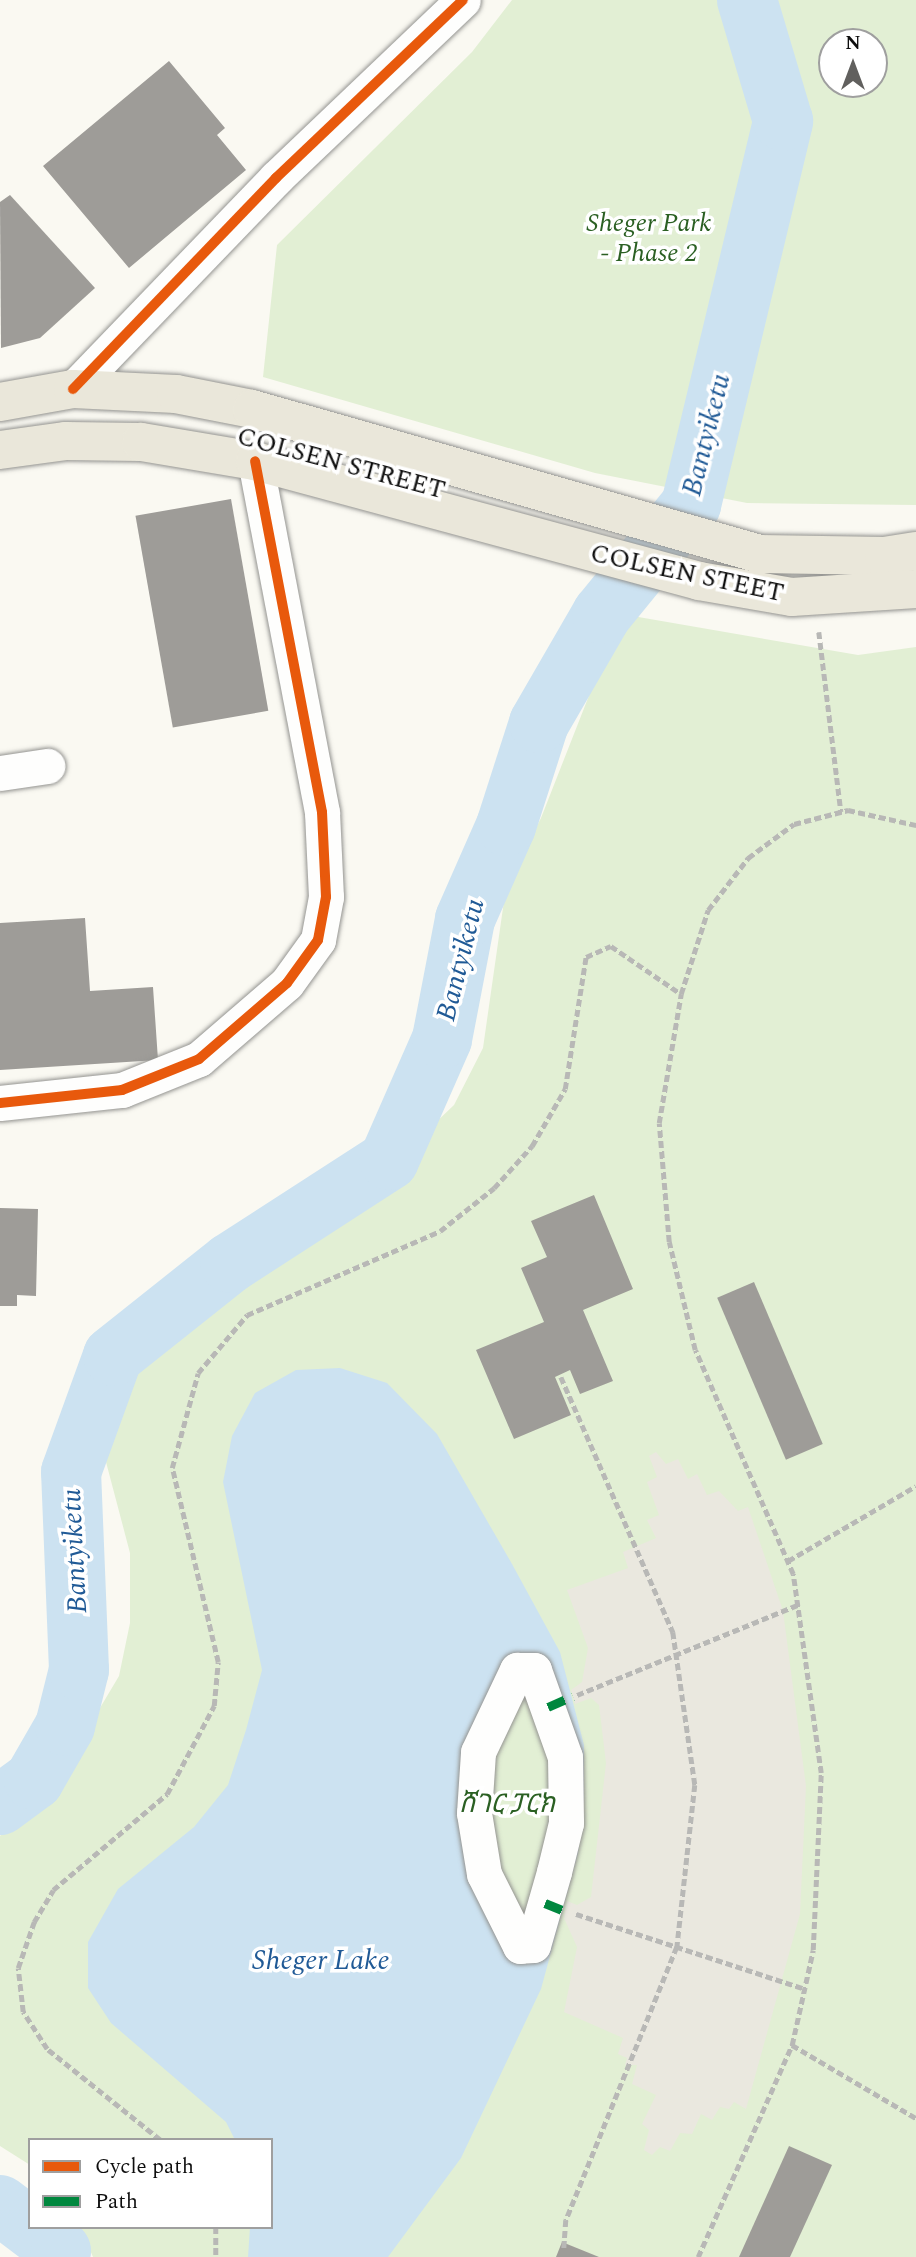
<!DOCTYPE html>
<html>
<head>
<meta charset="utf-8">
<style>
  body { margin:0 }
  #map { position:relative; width:916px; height:2257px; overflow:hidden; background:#faf9f2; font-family:Spectral,"Noto Sans Ethiopic",serif }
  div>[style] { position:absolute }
  .green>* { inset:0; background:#e2efd4 }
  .plaza>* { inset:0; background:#eae8df }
  .water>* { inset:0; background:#cce2f1 }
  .river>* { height:60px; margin:-30px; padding:0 30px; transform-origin:30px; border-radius:30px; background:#cce2f1 }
  .building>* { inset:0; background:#9e9c98; transform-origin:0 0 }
  .path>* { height:4.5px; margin-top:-2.25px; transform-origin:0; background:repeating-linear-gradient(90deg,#b8b8b6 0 7px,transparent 0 10.5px) }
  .roads { filter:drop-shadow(0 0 2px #949491) drop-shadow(0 0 2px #949491) }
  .minor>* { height:35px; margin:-17.5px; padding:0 17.5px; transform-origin:17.5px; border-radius:17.5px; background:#fefefd }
  .major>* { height:38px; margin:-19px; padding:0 19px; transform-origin:19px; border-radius:19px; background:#eae7da }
  .quiet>* { height:9px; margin-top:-4.5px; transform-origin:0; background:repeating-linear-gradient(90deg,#00873e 0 18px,transparent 0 27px) }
  .cycleway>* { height:10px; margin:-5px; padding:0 5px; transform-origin:5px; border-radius:5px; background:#e8590c }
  span { translate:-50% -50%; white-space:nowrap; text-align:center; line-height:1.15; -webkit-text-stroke:7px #fff; paint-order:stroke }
  .park-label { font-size:26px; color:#2b6023; font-style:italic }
  .street-label { font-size:26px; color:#0e0e0e }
  .water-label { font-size:28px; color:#205a96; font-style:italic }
  .legend { position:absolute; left:28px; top:2138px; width:245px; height:91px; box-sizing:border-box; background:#fff; border:2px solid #9f9f9f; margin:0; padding:9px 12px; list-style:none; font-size:21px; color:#0e0e0e }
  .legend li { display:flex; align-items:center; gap:14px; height:35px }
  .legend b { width:35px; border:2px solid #9f9f9f }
  .north { position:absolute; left:818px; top:28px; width:70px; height:70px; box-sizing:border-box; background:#fff; border:2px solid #9f9f9f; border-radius:50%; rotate:0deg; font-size:19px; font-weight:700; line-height:28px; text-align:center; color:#0e0e0e }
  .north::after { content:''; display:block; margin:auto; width:24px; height:32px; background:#61605e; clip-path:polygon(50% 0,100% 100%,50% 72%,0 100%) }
</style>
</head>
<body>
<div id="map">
  <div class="green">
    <i style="clip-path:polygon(evenodd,512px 0,916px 0,916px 505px,747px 503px,595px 473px,263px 377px,277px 245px,472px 52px,512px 0,832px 42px,874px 42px,874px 84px,832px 84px,832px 42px)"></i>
    <i style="clip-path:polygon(621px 614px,858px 655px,916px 647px,916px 2257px,93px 2257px,80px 2227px,271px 2227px,271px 2140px,30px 2140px,30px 2165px,0 2146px,0 1836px,66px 1765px,119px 1676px,130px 1623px,130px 1553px,106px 1462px,111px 1412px,132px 1358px,177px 1304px,334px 1220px,454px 1105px,483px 1048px,506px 887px,541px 818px)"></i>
  </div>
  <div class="plaza">
    <i style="clip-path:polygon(656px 1452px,666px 1464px,678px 1459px,688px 1479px,697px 1474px,707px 1495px,719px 1491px,738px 1511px,748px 1507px,783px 1611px,806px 1786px,800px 1914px,746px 2109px,734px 2102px,729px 2109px,720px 2107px,712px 2120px,701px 2114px,692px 2134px,680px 2133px,670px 2151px,660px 2147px,652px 2155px,644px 2150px,649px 2130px,642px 2124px,656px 2095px,632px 2084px,637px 2065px,625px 2065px,627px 2058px,618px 2054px,623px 2038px,564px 2012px,577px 1947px,564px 1918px,567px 1901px,577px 1905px,591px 1897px,606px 1763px,599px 1705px,591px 1698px,575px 1704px,571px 1690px,582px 1682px,588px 1648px,567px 1590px,628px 1568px,623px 1552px,656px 1538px,647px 1520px,659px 1515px,647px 1482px,657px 1477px,649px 1456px)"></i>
  </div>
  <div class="water">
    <i style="clip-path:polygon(evenodd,340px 1368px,387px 1383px,437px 1434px,512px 1564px,560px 1652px,584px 1745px,584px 1797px,578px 1853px,541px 1989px,461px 2158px,388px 2257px,248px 2257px,250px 2227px,271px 2227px,271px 2140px,235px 2140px,226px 2122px,111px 2023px,88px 1988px,88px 1942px,118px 1889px,194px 1827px,228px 1785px,246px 1730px,262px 1670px,223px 1482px,232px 1436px,255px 1393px,296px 1370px,340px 1368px,517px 1670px,565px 1757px,520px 1946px,474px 1813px,517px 1670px)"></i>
  </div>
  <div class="river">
    <i style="left:0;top:1805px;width:42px;rotate:-36.3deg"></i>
    <i style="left:34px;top:1780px;width:62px;rotate:-60.1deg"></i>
    <i style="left:65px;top:1726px;width:58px;rotate:-76deg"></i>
    <i style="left:79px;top:1670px;width:198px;rotate:-92.3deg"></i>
    <i style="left:71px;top:1472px;width:123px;rotate:-70.1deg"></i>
    <i style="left:113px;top:1356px;width:149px;rotate:-38.5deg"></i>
    <i style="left:230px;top:1263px;width:189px;rotate:-32.9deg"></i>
    <i style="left:389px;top:1160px;width:132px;rotate:-66.3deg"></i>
    <i style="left:442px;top:1039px;width:122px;rotate:-79.1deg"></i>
    <i style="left:465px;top:919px;width:102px;rotate:-66.2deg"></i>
    <i style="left:506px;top:826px;width:108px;rotate:-72.2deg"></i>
    <i style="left:539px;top:723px;width:126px;rotate:-60deg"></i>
    <i style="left:602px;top:614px;width:141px;rotate:-50.8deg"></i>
    <i style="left:691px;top:505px;width:395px;rotate:-76.5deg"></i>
    <i style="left:783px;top:121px;width:126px;rotate:-106.6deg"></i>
    <i style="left:0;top:2205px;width:76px;rotate:37deg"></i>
    <i style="left:61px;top:2251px;width:6px;rotate:99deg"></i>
  </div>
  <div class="building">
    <i style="clip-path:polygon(169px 61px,225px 128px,217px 135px,246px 170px,129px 268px,43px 166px)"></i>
    <i style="clip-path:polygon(10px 195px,95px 288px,40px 338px,1px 348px,0 202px)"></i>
    <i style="left:231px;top:499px;width:215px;height:97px;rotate:80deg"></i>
    <i style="clip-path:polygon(85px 918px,90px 991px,153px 987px,158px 1060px,0 1070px,0 923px)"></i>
    <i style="clip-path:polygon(594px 1195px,633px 1289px,583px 1310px,613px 1381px,580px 1394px,570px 1370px,555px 1377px,571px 1415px,514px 1439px,476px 1350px,544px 1322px,521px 1268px,547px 1257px,531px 1221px)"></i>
    <i style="clip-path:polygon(0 1208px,38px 1209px,36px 1296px,17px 1295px,17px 1306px,0 1306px)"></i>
    <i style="left:754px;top:1282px;width:176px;height:40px;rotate:67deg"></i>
    <i style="clip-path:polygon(789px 2146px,832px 2165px,790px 2257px,739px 2257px)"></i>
    <i style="clip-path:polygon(562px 2242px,599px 2257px,556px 2257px)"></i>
  </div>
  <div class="path">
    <i style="left:819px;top:632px;width:181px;rotate:83deg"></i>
    <i style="left:561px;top:1377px;width:279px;rotate:66.3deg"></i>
    <i style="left:673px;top:1632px;width:155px;rotate:81.8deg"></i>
    <i style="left:695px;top:1785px;width:163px;rotate:96.3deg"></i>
    <i style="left:677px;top:1947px;width:295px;rotate:112.1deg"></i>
    <i style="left:566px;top:2220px;width:29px;rotate:94deg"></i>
    <i style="left:788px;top:1561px;width:148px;rotate:-30.4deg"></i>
    <i style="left:577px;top:1695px;width:239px;rotate:-22.2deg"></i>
    <i style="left:576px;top:1914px;width:241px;rotate:18.1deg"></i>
    <i style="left:792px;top:2045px;width:144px;rotate:30.5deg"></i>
    <i style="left:160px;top:2140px;width:145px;rotate:-141.2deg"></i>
    <i style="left:47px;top:2049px;width:44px;rotate:-123deg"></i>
    <i style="left:23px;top:2012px;width:44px;rotate:-96.5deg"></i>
    <i style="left:18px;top:1968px;width:49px;rotate:-70.8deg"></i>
    <i style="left:34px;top:1922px;width:37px;rotate:-59deg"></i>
    <i style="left:53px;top:1890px;width:149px;rotate:-40.1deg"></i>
    <i style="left:167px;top:1794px;width:100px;rotate:-61.9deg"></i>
    <i style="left:214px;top:1706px;width:44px;rotate:-84.8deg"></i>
    <i style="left:218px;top:1662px;width:199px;rotate:-103.3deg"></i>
    <i style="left:172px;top:1468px;width:98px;rotate:-74.7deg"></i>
    <i style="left:198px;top:1373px;width:76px;rotate:-49.8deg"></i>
    <i style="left:247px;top:1315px;width:210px;rotate:-23.5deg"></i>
    <i style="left:440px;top:1231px;width:69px;rotate:-38.5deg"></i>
    <i style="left:494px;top:1188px;width:57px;rotate:-47.9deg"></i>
    <i style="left:532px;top:1146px;width:66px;rotate:-59.9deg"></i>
    <i style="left:565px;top:1089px;width:134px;rotate:-81deg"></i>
    <i style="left:586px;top:957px;width:27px;rotate:-24deg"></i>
    <i style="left:611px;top:946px;width:85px;rotate:34.4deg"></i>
    <i style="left:216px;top:2227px;width:30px;rotate:90deg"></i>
    <i style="left:698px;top:2257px;width:232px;rotate:-66.1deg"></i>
    <i style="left:792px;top:2045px;width:97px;rotate:-77.5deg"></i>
    <i style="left:813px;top:1950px;width:177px;rotate:-87.4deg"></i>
    <i style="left:821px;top:1773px;width:201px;rotate:-98deg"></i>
    <i style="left:793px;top:1574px;width:244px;rotate:-113.6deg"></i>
    <i style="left:695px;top:1350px;width:111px;rotate:-103.5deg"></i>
    <i style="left:669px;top:1242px;width:119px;rotate:-94.8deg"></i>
    <i style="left:659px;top:1123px;width:131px;rotate:-80.3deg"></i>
    <i style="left:681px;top:994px;width:88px;rotate:-72.2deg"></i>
    <i style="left:708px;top:910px;width:66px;rotate:-52.4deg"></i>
    <i style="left:748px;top:858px;width:57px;rotate:-36.5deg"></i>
    <i style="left:794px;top:824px;width:56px;rotate:-14.5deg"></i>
    <i style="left:848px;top:810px;width:70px;rotate:12.4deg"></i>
  </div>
  <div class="roads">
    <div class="minor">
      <i style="left:73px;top:389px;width:293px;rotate:-46.1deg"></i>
      <i style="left:276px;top:178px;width:258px;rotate:-43.6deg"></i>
      <i style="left:0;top:773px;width:48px;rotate:-8.5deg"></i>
      <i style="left:0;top:1103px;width:123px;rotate:-6.1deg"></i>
      <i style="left:122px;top:1090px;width:83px;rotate:-21.9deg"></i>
      <i style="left:199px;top:1059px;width:116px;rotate:-40.8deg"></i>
      <i style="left:287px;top:983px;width:53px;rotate:-54.2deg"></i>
      <i style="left:318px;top:940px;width:44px;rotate:-79.5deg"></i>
      <i style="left:326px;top:897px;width:85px;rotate:-92.7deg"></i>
      <i style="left:322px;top:812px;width:357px;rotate:-100.8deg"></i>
      <i style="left:517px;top:1670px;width:17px"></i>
      <i style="left:534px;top:1670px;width:92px;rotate:70.4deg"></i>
      <i style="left:565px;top:1757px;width:66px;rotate:89.1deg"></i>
      <i style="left:566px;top:1823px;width:50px;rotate:103.8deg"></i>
      <i style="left:554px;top:1872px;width:76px;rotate:106deg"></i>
      <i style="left:533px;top:1945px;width:13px;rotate:176deg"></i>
      <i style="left:520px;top:1946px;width:80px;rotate:-116.6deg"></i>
      <i style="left:484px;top:1874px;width:62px;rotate:-99.3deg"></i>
      <i style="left:474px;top:1813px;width:61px;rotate:-86.2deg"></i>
      <i style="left:478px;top:1752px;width:91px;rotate:-64.6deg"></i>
    </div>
    <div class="major">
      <i style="left:0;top:402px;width:74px;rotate:-10.1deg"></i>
      <i style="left:73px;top:389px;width:103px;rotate:2.8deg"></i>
      <i style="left:176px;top:394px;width:77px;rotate:11.2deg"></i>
      <i style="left:252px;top:409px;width:528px;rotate:15.93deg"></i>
      <i style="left:760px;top:554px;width:124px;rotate:0.9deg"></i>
      <i style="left:884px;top:556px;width:32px;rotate:-9deg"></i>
      <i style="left:0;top:450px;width:67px;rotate:-7.8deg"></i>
      <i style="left:66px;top:441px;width:75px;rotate:0.8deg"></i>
      <i style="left:141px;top:442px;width:116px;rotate:9.5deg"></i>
      <i style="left:255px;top:461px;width:460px;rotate:15.1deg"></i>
      <i style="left:699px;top:581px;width:94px;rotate:9.8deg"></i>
      <i style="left:792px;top:597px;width:124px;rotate:-3.7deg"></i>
    </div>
  </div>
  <div class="quiet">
    <i style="left:548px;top:1707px;width:27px;rotate:-24deg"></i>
    <i style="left:545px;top:1903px;width:22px;rotate:22deg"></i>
  </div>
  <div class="cycleway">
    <i style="left:73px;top:389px;width:293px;rotate:-46.1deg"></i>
    <i style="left:276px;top:178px;width:258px;rotate:-43.6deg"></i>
    <i style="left:0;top:1103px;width:123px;rotate:-6.1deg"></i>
    <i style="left:122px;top:1090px;width:83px;rotate:-21.9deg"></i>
    <i style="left:199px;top:1059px;width:116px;rotate:-40.8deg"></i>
    <i style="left:287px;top:983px;width:53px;rotate:-54.2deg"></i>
    <i style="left:318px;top:940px;width:44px;rotate:-79.5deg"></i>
    <i style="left:326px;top:897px;width:85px;rotate:-92.7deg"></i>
    <i style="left:322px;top:812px;width:357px;rotate:-100.8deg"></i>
  </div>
  <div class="park-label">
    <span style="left:649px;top:239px">Sheger Park<br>- Phase 2</span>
    <span style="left:507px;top:1805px">ሸገር ፓርክ</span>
  </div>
  <div class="street-label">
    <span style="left:341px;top:464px;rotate:15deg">COLSEN STREET</span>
    <span style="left:687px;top:574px;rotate:12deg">COLSEN STEET</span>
  </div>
  <div class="water-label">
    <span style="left:707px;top:435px;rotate:-76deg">Bantyiketu</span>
    <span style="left:461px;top:960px;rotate:-76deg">Bantyiketu</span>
    <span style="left:75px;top:1551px;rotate:-93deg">Bantyiketu</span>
    <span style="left:321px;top:1961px">Sheger Lake</span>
  </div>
  <ul class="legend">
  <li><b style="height:9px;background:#e8590c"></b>Cycle path</li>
  <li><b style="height:9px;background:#00873e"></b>Path</li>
  </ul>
  <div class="north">N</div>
</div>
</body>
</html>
